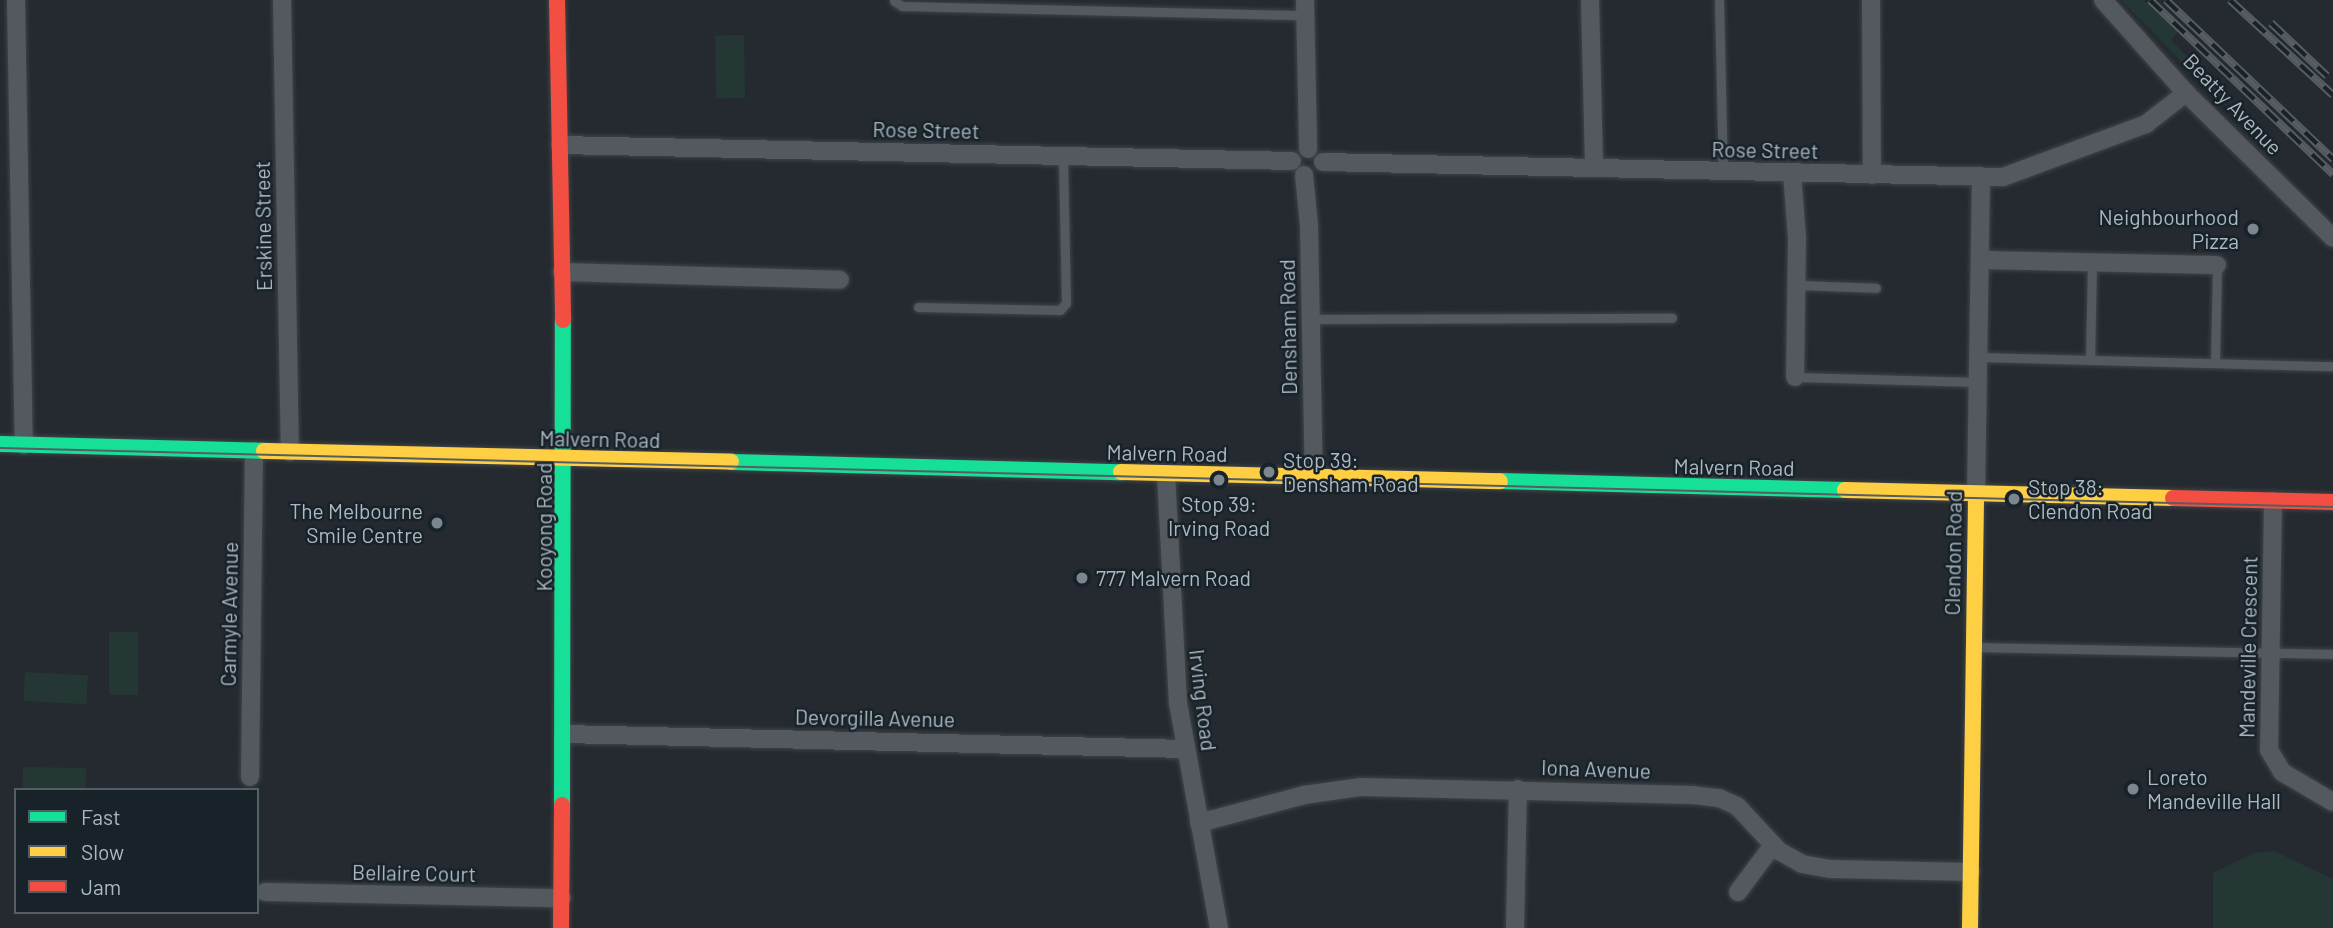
<!DOCTYPE html>
<html>
<head>
<meta charset="utf-8">
<style>
  body { margin:0 }
  #map { position:relative; width:2333px; height:928px; overflow:hidden; background:#242a2f; font-family:Barlow,sans-serif }
  div>[style] { position:absolute }
  .green>* { inset:0; background:#243735; transform-origin:0 0 }
  .roads { filter:drop-shadow(0 0 2px #404448) drop-shadow(0 0 2px #404448) }
  .lane>* { height:9px; margin:-4.5px; padding:0 4.5px; transform-origin:4.5px; border-radius:4.5px; background:#53595e }
  .street>* { height:18px; margin:-9px; padding:0 9px; transform-origin:9px; border-radius:9px; background:#53595e }
  .fast>* { height:16px; margin:-8px; padding:0 8px; transform-origin:8px; border-radius:8px; background:#16e098 }
  .slow>* { height:16px; margin:-8px; padding:0 8px; transform-origin:8px; border-radius:8px; background:#ffcf43 }
  .jam>* { height:16px; margin:-8px; padding:0 8px; transform-origin:8px; border-radius:8px; background:#f24e42 }
  .tram>* { height:2px; margin:-1px; padding:0 1px; transform-origin:1px; border-radius:1px; background:#575d61 }
  .rail>* { height:8px; margin-top:-4px; transform-origin:0; background:repeating-linear-gradient(90deg,#182229 0 16px,#575d61 0 32px); box-sizing:border-box; border-block:2px solid #575d61 }
  .dots>* { width:19px; height:19px; translate:-50% -50%; box-sizing:border-box; border:4px solid #182229; border-radius:50% }
  span { translate:-50% -50%; white-space:nowrap; text-align:center; line-height:1.15; -webkit-text-stroke:5px #182229; paint-order:stroke }
  .street-label { font-size:21px; color:#acb8c2 }
  .poi-label { font-size:21px; color:#acb8c2 }
  .right { translate:-100% -50%; text-align:right }
  .left { translate:0 -50%; text-align:left }
  .legend { position:absolute; left:14px; top:788px; width:245px; height:126px; box-sizing:border-box; background:#182229; border:2px solid #535e66; margin:0; padding:9px 12px; list-style:none; font-size:21px; color:#acb8c2 }
  .legend li { display:flex; align-items:center; gap:14px; height:35px }
  .legend b { width:35px; border:2px solid #535e66 }
</style>
</head>
<body>
<div id="map">
  <div class="green">
    <i style="clip-path:polygon(2121px 0,2143px 0,2178px 31px,2171px 40px,2224px 94px,2219px 100px)"></i>
    <i style="left:744px;top:35px;width:63px;height:29px;rotate:89deg"></i>
    <i style="left:109px;top:632px;width:29px;height:63px"></i>
    <i style="left:25px;top:672px;width:63px;height:29px;rotate:3deg"></i>
    <i style="left:23px;top:767px;width:63px;height:23px;rotate:1deg"></i>
    <i style="clip-path:polygon(2274px 851px,2333px 879px,2333px 928px,2213px 928px,2213px 873px,2254px 853px)"></i>
  </div>
  <div class="roads">
    <div class="lane">
      <i style="left:1719px;top:0;width:172px;rotate:88.7deg"></i>
      <i style="left:894px;top:1px;width:9px;rotate:32deg"></i>
      <i style="left:902px;top:6px;width:403px;rotate:1.3deg"></i>
      <i style="left:1796px;top:285px;width:80px;rotate:2.1deg"></i>
      <i style="left:918px;top:307px;width:142px;rotate:1.2deg"></i>
      <i style="left:1060px;top:310px;width:9px;rotate:-49deg"></i>
      <i style="left:1066px;top:303px;width:147px;rotate:-91.2deg"></i>
      <i style="left:1311px;top:319px;width:361px;rotate:-0.2deg"></i>
      <i style="left:1978px;top:357px;width:355px;rotate:1.5deg"></i>
      <i style="left:2090px;top:360px;width:98px;rotate:-88.8deg"></i>
      <i style="left:2215px;top:363px;width:98px;rotate:-88.8deg"></i>
      <i style="left:1795px;top:377px;width:183px;rotate:1.6deg"></i>
      <i style="left:1976px;top:647px;width:357px;rotate:1.1deg"></i>
    </div>
    <div class="street">
      <i style="left:16px;top:0;width:445px;rotate:89deg"></i>
      <i style="left:282px;top:0;width:452px;rotate:89deg"></i>
      <i style="left:1305px;top:0;width:149px;rotate:88.8deg"></i>
      <i style="left:1590px;top:0;width:168px;rotate:88.6deg"></i>
      <i style="left:1871px;top:0;width:175px;rotate:89.7deg"></i>
      <i style="left:2103px;top:0;width:125px;rotate:48.3deg"></i>
      <i style="left:2186px;top:93px;width:206px;rotate:44.6deg"></i>
      <i style="left:560px;top:145px;width:732px;rotate:1.25deg"></i>
      <i style="left:1323px;top:162px;width:680px;rotate:1.26deg"></i>
      <i style="left:2003px;top:177px;width:153px;rotate:-20.3deg"></i>
      <i style="left:2146px;top:124px;width:51px;rotate:-37.8deg"></i>
      <i style="left:1792px;top:173px;width:65px;rotate:85.6deg"></i>
      <i style="left:1797px;top:238px;width:139px;rotate:90.8deg"></i>
      <i style="left:1304px;top:175px;width:50px;rotate:84.3deg"></i>
      <i style="left:1309px;top:225px;width:253px;rotate:88.9deg"></i>
      <i style="left:1980px;top:260px;width:237px;rotate:1.2deg"></i>
      <i style="left:562px;top:272px;width:278px;rotate:1.6deg"></i>
      <i style="left:1166px;top:474px;width:229px;rotate:87deg"></i>
      <i style="left:1178px;top:703px;width:229px;rotate:79.7deg"></i>
      <i style="left:1976px;top:494px;width:316px;rotate:-89.1deg"></i>
      <i style="left:2273px;top:501px;width:249px;rotate:90.9deg"></i>
      <i style="left:2269px;top:750px;width:26px;rotate:59deg"></i>
      <i style="left:2282px;top:772px;width:59px;rotate:30.5deg"></i>
      <i style="left:564px;top:734px;width:621px;rotate:1.38deg"></i>
      <i style="left:250px;top:777px;width:326px;rotate:-89.3deg"></i>
      <i style="left:1199px;top:823px;width:109px;rotate:-14.9deg"></i>
      <i style="left:1304px;top:795px;width:58px;rotate:-8deg"></i>
      <i style="left:1361px;top:787px;width:332px;rotate:1.4deg"></i>
      <i style="left:1693px;top:795px;width:26px;rotate:7deg"></i>
      <i style="left:1719px;top:798px;width:20px;rotate:24deg"></i>
      <i style="left:1737px;top:806px;width:62px;rotate:47deg"></i>
      <i style="left:1779px;top:851px;width:26px;rotate:29deg"></i>
      <i style="left:1802px;top:864px;width:29px;rotate:10deg"></i>
      <i style="left:1831px;top:869px;width:140px;rotate:1.2deg"></i>
      <i style="left:265px;top:892px;width:297px;rotate:1.2deg"></i>
      <i style="left:1738px;top:892px;width:59px;rotate:-53.3deg"></i>
      <i style="left:1515px;top:928px;width:139px;rotate:-88.8deg"></i>
    </div>
    <div class="fast">
      <i style="left:0;top:444px;width:264px;rotate:1.5deg"></i>
      <i style="left:731px;top:462px;width:390px;rotate:1.5deg"></i>
      <i style="left:1500px;top:481px;width:345px;rotate:1.5deg"></i>
      <i style="left:562px;top:805px;width:485px;rotate:-89.9deg"></i>
    </div>
    <div class="slow">
      <i style="left:264px;top:451px;width:467px;rotate:1.3deg"></i>
      <i style="left:1121px;top:472px;width:379px;rotate:1.4deg"></i>
      <i style="left:1845px;top:490px;width:328px;rotate:1.4deg"></i>
      <i style="left:1970px;top:928px;width:434px;rotate:-89.2deg"></i>
    </div>
    <div class="jam">
      <i style="left:557px;top:0;width:320px;rotate:88.9deg"></i>
      <i style="left:2173px;top:498px;width:160px;rotate:1.4deg"></i>
      <i style="left:561px;top:928px;width:123px;rotate:-89.5deg"></i>
    </div>
  </div>
  <div class="tram">
    <i style="left:0;top:448px;width:2334px;rotate:1.45deg"></i>
  </div>
  <div class="rail">
    <i style="left:2150px;top:0;width:253px;rotate:43.6deg"></i>
    <i style="left:2166px;top:0;width:231px;rotate:43.6deg"></i>
    <i style="left:2230px;top:0;width:140px;rotate:42.7deg"></i>
    <i style="left:2271px;top:23px;width:77px;rotate:43.4deg"></i>
  </div>
  <div class="dots">
    <i style="left:2253px;top:229px;background:#7c868f"></i>
    <i style="left:1269px;top:472px;background:#7c868f"></i>
    <i style="left:1219px;top:480px;background:#7c868f"></i>
    <i style="left:2014px;top:499px;background:#7c868f"></i>
    <i style="left:437px;top:523px;background:#7c868f"></i>
    <i style="left:1082px;top:578px;background:#7c868f"></i>
    <i style="left:2133px;top:789px;background:#7c868f"></i>
  </div>
  <div class="street-label">
    <span style="left:2233px;top:104px;rotate:46deg">Beatty Avenue</span>
    <span style="left:926px;top:130px;rotate:1deg">Rose Street</span>
    <span style="left:1765px;top:150px;rotate:1deg">Rose Street</span>
    <span style="left:263px;top:226px;rotate:-91deg">Erskine Street</span>
    <span style="left:1288px;top:327px;rotate:-91deg">Densham Road</span>
    <span style="left:600px;top:439px;rotate:1deg">Malvern Road</span>
    <span style="left:1167px;top:453px;rotate:1deg">Malvern Road</span>
    <span style="left:1734px;top:467px;rotate:1deg">Malvern Road</span>
    <span style="left:544px;top:527px;rotate:-90deg">Kooyong Road</span>
    <span style="left:1953px;top:553px;rotate:-89deg">Clendon Road</span>
    <span style="left:229px;top:614px;rotate:-89deg">Carmyle Avenue</span>
    <span style="left:2248px;top:647px;rotate:-89deg">Mandeville Crescent</span>
    <span style="left:1203px;top:700px;rotate:83deg">Irving Road</span>
    <span style="left:875px;top:718px;rotate:1deg">Devorgilla Avenue</span>
    <span style="left:1596px;top:769px;rotate:2deg">Iona Avenue</span>
    <span style="left:414px;top:873px;rotate:1deg">Bellaire Court</span>
  </div>
  <div class="poi-label">
    <span class="right" style="left:2239px;top:229px">Neighbourhood<br>Pizza</span>
    <span class="left" style="left:1283px;top:472px">Stop 39:<br>Densham Road</span>
    <span class="left" style="left:2028px;top:499px">Stop 38:<br>Clendon Road</span>
    <span style="left:1219px;top:516px">Stop 39:<br>Irving Road</span>
    <span class="right" style="left:423px;top:523px">The Melbourne<br>Smile Centre</span>
    <span class="left" style="left:1096px;top:578px">777 Malvern Road</span>
    <span class="left" style="left:2147px;top:789px">Loreto<br>Mandeville Hall</span>
  </div>
  <ul class="legend">
  <li><b style="height:9px;background:#16e098"></b>Fast</li>
  <li><b style="height:9px;background:#ffcf43"></b>Slow</li>
  <li><b style="height:9px;background:#f24e42"></b>Jam</li>
  </ul>
</div>
</body>
</html>
